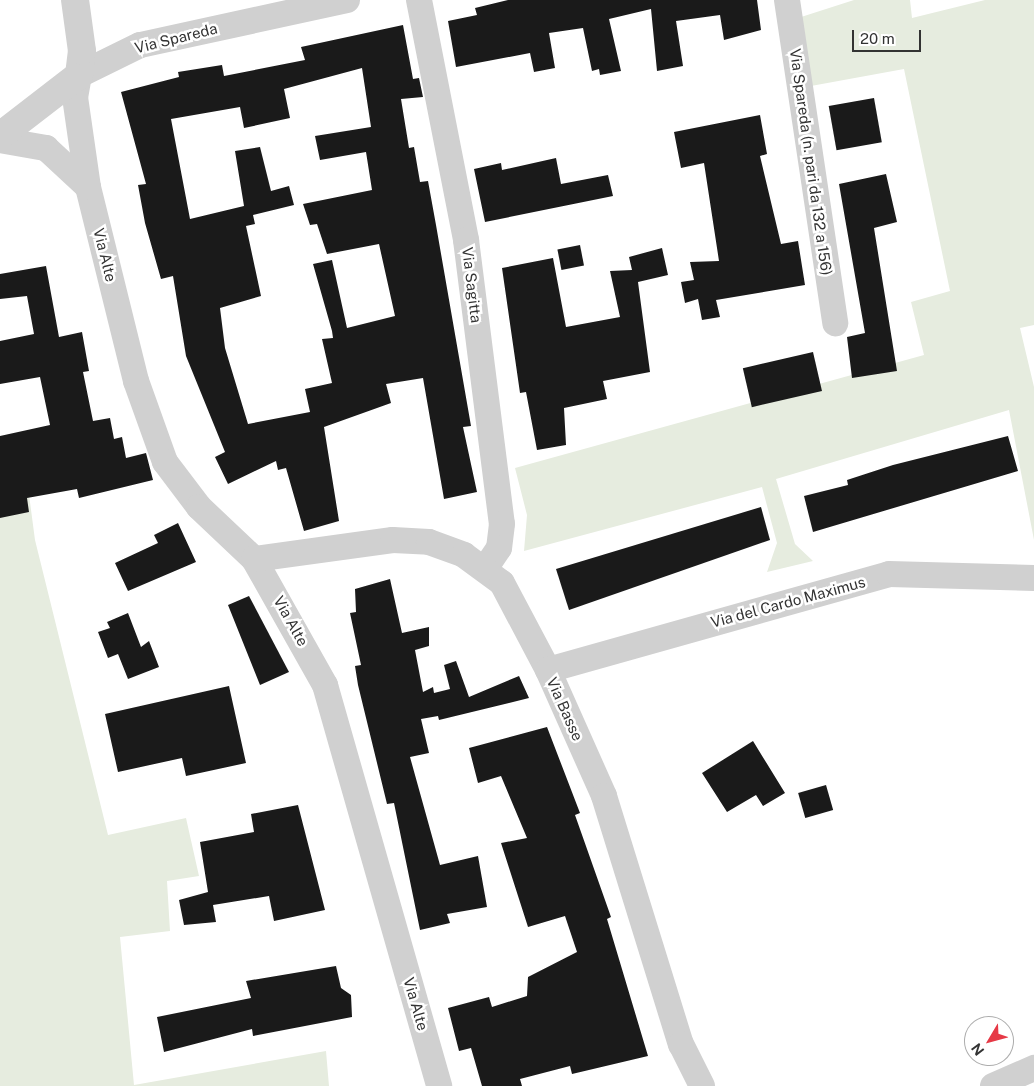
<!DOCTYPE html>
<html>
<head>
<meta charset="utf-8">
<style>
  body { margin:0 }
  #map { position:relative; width:1034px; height:1086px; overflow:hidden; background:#fff; font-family:"Public Sans",sans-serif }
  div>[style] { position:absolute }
  .green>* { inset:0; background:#e6ecdf }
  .building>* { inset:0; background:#1a1a1a; transform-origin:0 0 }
  .minor>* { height:26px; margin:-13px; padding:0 13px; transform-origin:13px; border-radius:13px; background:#d0d0d0 }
  .tertiary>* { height:28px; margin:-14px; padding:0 14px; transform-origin:14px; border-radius:14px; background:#d0d0d0 }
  span { translate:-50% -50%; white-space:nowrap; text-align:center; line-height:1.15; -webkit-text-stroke:5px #fff; paint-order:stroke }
  .street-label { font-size:15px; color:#333 }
  .north { position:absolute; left:964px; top:1016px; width:50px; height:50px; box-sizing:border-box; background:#fff; border:1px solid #adadad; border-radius:50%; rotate:233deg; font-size:14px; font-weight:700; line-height:20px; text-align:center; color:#333 }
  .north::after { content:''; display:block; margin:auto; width:18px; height:22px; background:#e63946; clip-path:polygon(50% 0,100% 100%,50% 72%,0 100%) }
  .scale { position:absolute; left:852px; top:30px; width:69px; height:22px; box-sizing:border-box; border:2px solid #333; border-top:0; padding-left:6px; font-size:15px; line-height:18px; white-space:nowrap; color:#333; -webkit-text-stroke:4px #fff; paint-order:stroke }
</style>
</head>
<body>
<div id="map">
  <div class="green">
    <i style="clip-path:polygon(854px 0,910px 0,912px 18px,985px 0,1034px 0,1034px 325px,1020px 328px,1034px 387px,1034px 540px,1009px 410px,776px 479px,795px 544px,813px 561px,767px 572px,777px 543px,762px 487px,524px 551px,527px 515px,515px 468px,924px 355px,911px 302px,950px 291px,904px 69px,800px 88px,798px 18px)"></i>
    <i style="clip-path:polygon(28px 487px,35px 540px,108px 835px,186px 818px,199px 876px,167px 881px,170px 931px,120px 937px,134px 1085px,326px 1051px,329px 1086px,0 1086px,0 492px)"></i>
  </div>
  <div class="building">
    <i style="clip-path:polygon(508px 0,757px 0,761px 30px,724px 40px,720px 15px,676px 21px,683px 66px,657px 71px,651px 9px,609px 19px,621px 71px,600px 75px,599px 69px,592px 71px,583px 28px,549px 33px,555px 68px,534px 72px,530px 53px,456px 67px,448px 21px,477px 15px,475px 8px)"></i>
    <i style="clip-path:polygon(evenodd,403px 25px,413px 79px,419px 78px,423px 97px,401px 99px,409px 148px,414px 147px,420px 182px,428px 181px,436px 225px,471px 426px,463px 427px,477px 492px,444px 499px,423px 378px,386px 384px,391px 403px,324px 427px,339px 521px,304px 531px,286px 468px,278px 470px,276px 461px,228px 484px,215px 457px,225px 452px,186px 356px,173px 276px,161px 279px,145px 223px,138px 185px,146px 184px,121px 92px,179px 77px,178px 72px,222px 65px,224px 76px,305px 60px,301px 47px,403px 25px,362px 68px,371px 127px,315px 136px,320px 160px,366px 152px,372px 190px,303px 204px,310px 225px,317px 224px,327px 254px,379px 244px,395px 316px,347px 328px,332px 260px,313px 264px,332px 331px,333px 338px,322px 339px,332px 383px,305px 389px,310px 412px,248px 424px,225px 348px,220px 308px,261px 296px,246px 226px,255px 224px,253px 215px,294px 205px,289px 186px,271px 191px,260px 147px,235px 151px,244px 206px,190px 219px,171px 119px,240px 107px,244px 128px,290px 118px,284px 89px,362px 68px)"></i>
    <i style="left:874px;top:98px;width:45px;height:46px;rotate:80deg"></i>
    <i style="clip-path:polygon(760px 115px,767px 154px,760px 156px,781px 244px,798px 241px,805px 285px,716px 300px,720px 317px,702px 320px,698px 299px,685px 303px,681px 282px,694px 280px,690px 262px,719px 261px,704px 163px,681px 168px,674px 132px)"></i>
    <i style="clip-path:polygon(556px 158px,561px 184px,608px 175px,613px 196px,485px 222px,474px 169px,501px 163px,502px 170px)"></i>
    <i style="clip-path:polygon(886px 174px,897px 222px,874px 228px,897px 371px,852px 378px,847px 337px,865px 333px,839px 184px)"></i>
    <i style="left:580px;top:245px;width:21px;height:23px;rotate:79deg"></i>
    <i style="clip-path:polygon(662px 248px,668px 275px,638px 282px,650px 372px,603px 381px,607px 399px,564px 408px,566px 445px,537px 450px,526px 392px,520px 393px,502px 268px,553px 258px,566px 327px,620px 317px,610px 271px,632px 270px,629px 257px)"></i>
    <i style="clip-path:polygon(46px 266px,59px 337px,82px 332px,89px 371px,83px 372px,93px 421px,110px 418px,114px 439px,122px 437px,126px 458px,146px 453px,153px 480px,79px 498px,77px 489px,27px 498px,29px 512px,0 518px,0 436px,50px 425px,40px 377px,0 384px,0 341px,34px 334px,27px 296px,0 299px,0 274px)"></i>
    <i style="left:813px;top:352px;width:40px;height:72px;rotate:77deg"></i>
    <i style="clip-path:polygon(1008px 436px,1018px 471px,813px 532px,804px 496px,848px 485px,847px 480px,893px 465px)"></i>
    <i style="clip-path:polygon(761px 507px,770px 540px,569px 610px,556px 569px)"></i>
    <i style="clip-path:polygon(178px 523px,196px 562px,128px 591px,115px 563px,158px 543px,154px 535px)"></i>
    <i style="clip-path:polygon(390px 579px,402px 633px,429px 627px,429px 646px,415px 650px,423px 692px,433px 687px,434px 693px,450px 689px,444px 665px,456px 661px,469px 697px,519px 676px,529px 698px,439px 720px,438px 716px,421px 719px,429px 753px,410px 757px,440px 865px,478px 856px,487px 907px,447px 914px,450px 923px,420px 930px,394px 803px,387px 804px,358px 685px,355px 666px,361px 665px,350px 613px,356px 612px,355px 589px)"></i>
    <i style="clip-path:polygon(249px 596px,289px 672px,260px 685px,228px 605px)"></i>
    <i style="clip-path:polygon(128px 613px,141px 647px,149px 641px,159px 667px,128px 679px,118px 654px,108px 658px,98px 632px,110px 628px,107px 622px)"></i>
    <i style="clip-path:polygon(229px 686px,246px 763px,186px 776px,182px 758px,118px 772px,105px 714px)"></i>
    <i style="clip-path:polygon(547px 727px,580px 813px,575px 815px,611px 917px,607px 919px,648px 1056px,572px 1074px,570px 1066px,520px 1079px,522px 1086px,482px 1086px,471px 1048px,459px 1051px,448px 1008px,489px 997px,492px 1007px,527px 996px,528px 977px,577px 952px,565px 916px,528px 927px,501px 843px,527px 838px,501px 776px,478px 783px,469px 748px)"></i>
    <i style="clip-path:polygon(753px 741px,785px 793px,763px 806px,756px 795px,727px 812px,702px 773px)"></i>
    <i style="left:826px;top:785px;width:26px;height:29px;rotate:74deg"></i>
    <i style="clip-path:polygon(298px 805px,325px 910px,274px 921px,269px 896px,213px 905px,216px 922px,184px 925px,179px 900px,208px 892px,200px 842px,254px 832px,251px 814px)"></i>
    <i style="clip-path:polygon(336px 966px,341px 988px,351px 995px,352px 1017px,253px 1036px,252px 1029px,164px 1052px,157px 1017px,251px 998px,246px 981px)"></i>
  </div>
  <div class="minor">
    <i style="left:347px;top:0;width:212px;rotate:167.7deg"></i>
    <i style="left:140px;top:45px;width:68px;rotate:153.8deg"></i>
    <i style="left:79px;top:75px;width:22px;rotate:100deg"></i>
    <i style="left:75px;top:97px;width:91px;rotate:81.8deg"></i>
    <i style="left:88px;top:187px;width:200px;rotate:76.1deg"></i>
    <i style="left:136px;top:381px;width:86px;rotate:70.3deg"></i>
    <i style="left:165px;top:462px;width:56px;rotate:52.9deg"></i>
    <i style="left:199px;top:507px;width:76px;rotate:43.4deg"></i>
    <i style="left:254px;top:559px;width:145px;rotate:60.6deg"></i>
    <i style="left:325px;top:685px;width:417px;rotate:74.1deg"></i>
    <i style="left:419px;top:0;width:245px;rotate:78.9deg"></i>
    <i style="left:466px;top:240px;width:286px;rotate:82.8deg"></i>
    <i style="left:502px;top:524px;width:24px;rotate:97deg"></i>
    <i style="left:499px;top:548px;width:25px;rotate:124deg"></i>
    <i style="left:787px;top:0;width:327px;rotate:81.5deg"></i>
    <i style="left:0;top:140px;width:47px;rotate:9.9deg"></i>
    <i style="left:46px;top:148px;width:57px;rotate:42.9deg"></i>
    <i style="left:254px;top:559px;width:140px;rotate:-7.8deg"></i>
    <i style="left:393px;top:540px;width:36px;rotate:3deg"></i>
    <i style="left:429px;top:542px;width:37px;rotate:20deg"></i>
    <i style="left:464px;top:555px;width:47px;rotate:36.4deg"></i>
    <i style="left:502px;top:583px;width:98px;rotate:62.1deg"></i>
    <i style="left:548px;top:670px;width:138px;rotate:66deg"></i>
    <i style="left:604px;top:796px;width:260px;rotate:72.8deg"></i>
    <i style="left:681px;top:1044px;width:47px;rotate:63.4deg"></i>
    <i style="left:548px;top:670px;width:354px;rotate:-15.7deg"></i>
    <i style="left:889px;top:574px;width:145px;rotate:1.6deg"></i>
    <i style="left:993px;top:1086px;width:45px;rotate:-23.7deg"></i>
  </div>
  <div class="tertiary">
    <i style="left:0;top:136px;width:100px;rotate:-37.7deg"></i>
    <i style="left:79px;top:75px;width:24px;rotate:-83deg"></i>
    <i style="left:82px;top:51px;width:51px;rotate:-97.8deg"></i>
  </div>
  <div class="street-label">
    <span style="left:176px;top:38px;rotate:-14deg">Via Spareda</span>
    <span style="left:811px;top:162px;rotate:82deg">Via Spareda (n. pari da 132 a 156)</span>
    <span style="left:105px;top:255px;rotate:76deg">Via Alte</span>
    <span style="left:472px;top:285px;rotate:83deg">Via Sagitta</span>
    <span style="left:788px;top:602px;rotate:-15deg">Via del Cardo Maximus</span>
    <span style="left:291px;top:621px;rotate:61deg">Via Alte</span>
    <span style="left:565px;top:709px;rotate:66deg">Via Basse</span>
    <span style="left:416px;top:1004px;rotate:74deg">Via Alte</span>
  </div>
  <div class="north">N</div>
  <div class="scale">20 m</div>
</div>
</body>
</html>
